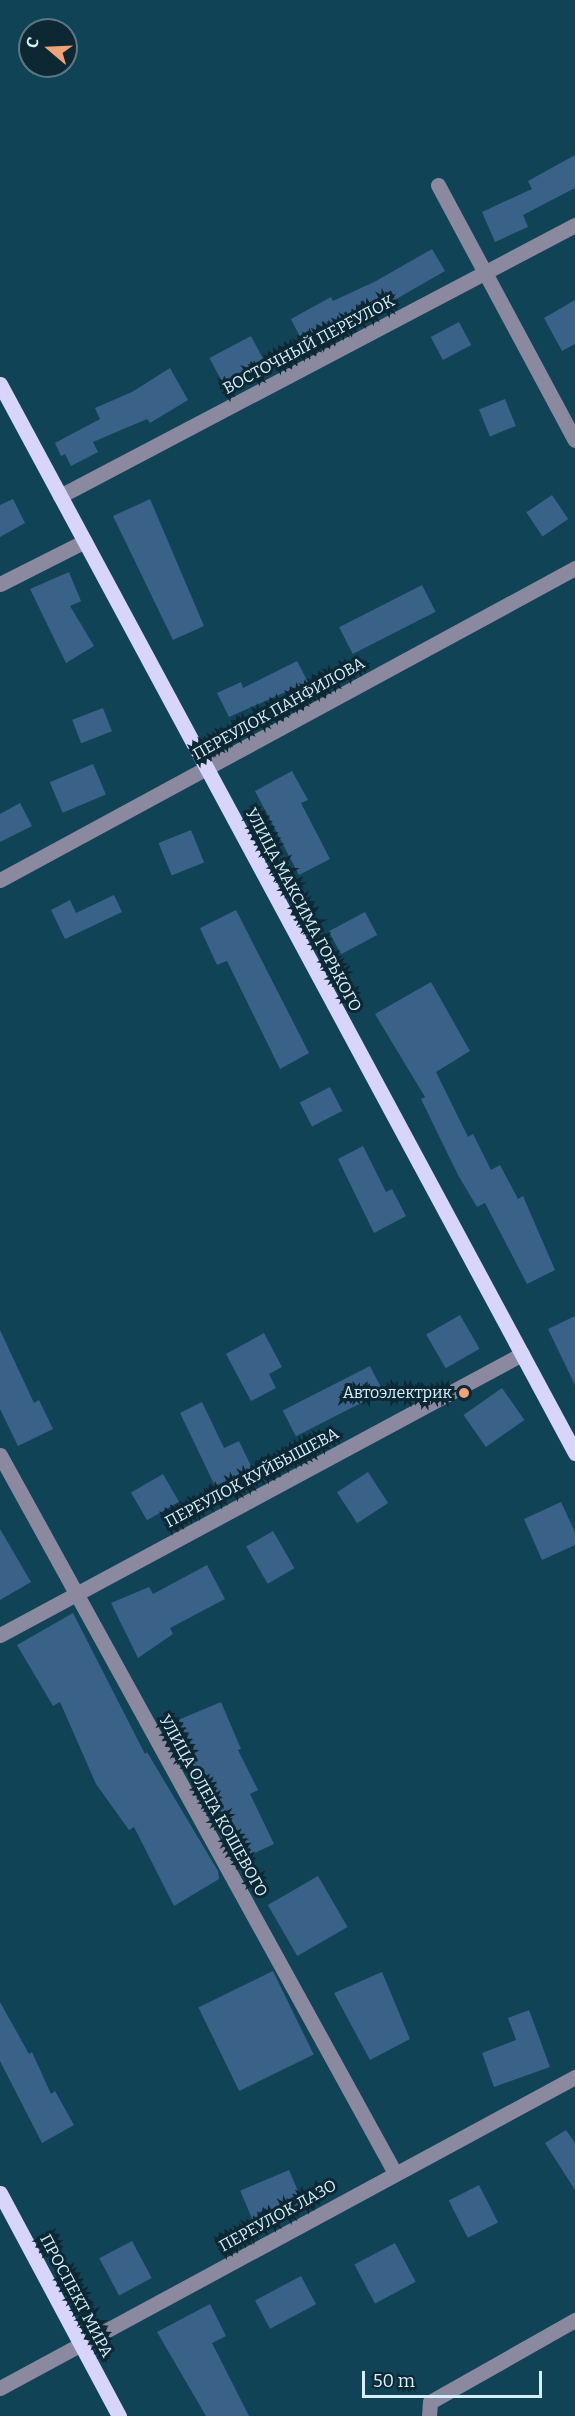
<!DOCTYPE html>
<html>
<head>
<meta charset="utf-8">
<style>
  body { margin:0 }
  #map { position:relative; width:575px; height:2416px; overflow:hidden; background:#114357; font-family:Bitter,serif }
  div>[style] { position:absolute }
  .building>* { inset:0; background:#3a6188; transform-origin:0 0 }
  .minor>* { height:15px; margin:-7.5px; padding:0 7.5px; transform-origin:7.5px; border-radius:7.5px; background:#8b89a0 }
  .major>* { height:15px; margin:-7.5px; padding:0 7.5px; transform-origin:7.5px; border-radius:7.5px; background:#d8d5fb }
  .dots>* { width:16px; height:16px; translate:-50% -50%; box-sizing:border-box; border:3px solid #0d2733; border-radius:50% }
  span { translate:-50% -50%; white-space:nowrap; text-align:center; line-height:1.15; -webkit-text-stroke:6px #0d2733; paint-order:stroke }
  .street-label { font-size:16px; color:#d7effc }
  .poi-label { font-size:16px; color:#d7effc }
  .right { translate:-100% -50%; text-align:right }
  .north { position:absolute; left:18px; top:18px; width:60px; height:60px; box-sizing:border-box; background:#0d2733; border:2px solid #5e7783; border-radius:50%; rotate:289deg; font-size:16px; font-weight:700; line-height:24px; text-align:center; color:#d7effc }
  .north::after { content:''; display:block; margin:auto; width:21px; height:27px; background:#efa378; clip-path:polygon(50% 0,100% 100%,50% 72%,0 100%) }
  .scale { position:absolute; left:362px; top:2371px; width:180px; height:27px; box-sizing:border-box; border:3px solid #d7effc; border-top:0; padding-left:8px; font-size:18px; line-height:21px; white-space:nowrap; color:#d7effc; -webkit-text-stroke:4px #0d2733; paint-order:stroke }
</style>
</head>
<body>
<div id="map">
  <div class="building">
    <i style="clip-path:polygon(575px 155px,575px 188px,523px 215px,528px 227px,495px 242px,482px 212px,532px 189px,528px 181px)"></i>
    <i style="clip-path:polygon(432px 249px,445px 271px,358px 321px,356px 317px,304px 345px,291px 319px,331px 297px,333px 301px,376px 281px)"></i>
    <i style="clip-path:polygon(575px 300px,575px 344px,562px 351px,544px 318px)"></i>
    <i style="left:459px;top:322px;width:26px;height:32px;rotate:62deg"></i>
    <i style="left:251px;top:336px;width:27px;height:47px;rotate:62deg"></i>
    <i style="clip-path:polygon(170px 368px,188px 400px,150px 423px,147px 419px,93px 442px,98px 452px,71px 466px,65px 454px,61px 456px,55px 443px,100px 419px,95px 408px,132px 392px)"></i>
    <i style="left:505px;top:399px;width:29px;height:28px;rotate:68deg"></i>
    <i style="left:552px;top:495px;width:29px;height:31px;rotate:56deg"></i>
    <i style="clip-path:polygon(13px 499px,25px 523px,0 537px,0 505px)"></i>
    <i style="clip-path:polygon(150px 499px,204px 626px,173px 640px,113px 516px)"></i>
    <i style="clip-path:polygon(69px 572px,81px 601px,70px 606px,94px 646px,66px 663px,30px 589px)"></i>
    <i style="left:422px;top:585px;width:30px;height:93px;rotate:63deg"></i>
    <i style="clip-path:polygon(297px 661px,308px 682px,229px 717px,217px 693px,241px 682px,243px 688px)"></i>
    <i style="left:103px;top:708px;width:25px;height:33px;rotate:69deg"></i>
    <i style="left:93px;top:764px;width:33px;height:47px;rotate:67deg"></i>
    <i style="clip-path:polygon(292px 771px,308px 800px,301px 803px,330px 859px,299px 875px,255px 791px)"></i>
    <i style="clip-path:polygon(20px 803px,32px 826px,0 842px,0 814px)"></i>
    <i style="left:191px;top:830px;width:35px;height:35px;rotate:68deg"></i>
    <i style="clip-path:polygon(114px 895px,122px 912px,65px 939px,51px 910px,70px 900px,76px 913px)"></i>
    <i style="clip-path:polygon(236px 910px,309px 1053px,280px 1069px,227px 961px,217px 965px,200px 928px)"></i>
    <i style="left:365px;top:912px;width:26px;height:41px;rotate:62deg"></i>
    <i style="clip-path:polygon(431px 982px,470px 1051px,436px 1072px,468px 1137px,473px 1134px,491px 1170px,500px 1165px,518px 1199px,523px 1196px,555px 1270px,527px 1284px,485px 1203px,477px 1207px,458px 1175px,421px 1099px,425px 1097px,375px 1014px)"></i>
    <i style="left:330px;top:1087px;width:27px;height:34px;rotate:63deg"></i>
    <i style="clip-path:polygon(363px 1146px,386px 1192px,392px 1189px,406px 1216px,374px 1233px,338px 1159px)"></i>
    <i style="left:460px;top:1315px;width:39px;height:39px;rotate:60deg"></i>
    <i style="clip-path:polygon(575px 1316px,575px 1385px,548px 1329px)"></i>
    <i style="clip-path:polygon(0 1330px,34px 1403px,39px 1400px,53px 1429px,18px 1446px,0 1409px)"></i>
    <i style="clip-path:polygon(264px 1333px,282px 1367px,269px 1374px,276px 1388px,251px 1401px,226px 1354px)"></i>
    <i style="left:370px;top:1366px;width:29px;height:98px;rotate:63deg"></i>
    <i style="left:502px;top:1388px;width:39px;height:47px;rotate:55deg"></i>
    <i style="clip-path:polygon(202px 1402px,224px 1448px,239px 1441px,252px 1468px,215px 1486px,180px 1413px)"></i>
    <i style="left:368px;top:1472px;width:37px;height:37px;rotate:57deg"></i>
    <i style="left:163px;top:1474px;width:32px;height:37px;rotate:60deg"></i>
    <i style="clip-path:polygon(561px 1502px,575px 1532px,575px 1545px,542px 1560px,524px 1519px)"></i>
    <i style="clip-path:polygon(0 1529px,31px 1582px,0 1600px)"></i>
    <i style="left:273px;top:1531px;width:43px;height:31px;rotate:60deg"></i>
    <i style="clip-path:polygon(207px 1565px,225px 1599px,170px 1628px,173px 1634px,138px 1658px,111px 1603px,149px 1587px,153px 1594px)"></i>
    <i style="clip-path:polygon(73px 1613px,145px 1754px,147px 1752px,218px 1871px,219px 1879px,174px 1906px,134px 1827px,129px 1830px,96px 1784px,60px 1702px,53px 1706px,17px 1645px)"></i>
    <i style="clip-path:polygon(221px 1702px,241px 1749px,238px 1750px,258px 1790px,250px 1794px,274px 1844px,235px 1862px,214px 1824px,171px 1723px)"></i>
    <i style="left:318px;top:1876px;width:59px;height:58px;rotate:60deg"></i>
    <i style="left:273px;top:1971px;width:93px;height:83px;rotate:64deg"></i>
    <i style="clip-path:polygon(382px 1972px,410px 2039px,370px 2060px,334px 1993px)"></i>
    <i style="clip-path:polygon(0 2002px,29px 2054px,32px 2052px,51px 2094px,55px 2091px,74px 2125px,42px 2143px,0 2061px)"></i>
    <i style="clip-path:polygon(529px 2010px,550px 2067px,494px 2087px,482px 2053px,516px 2040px,508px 2018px)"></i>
    <i style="clip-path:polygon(566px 2130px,575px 2143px,575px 2190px,545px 2143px)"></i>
    <i style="left:289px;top:2170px;width:41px;height:53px;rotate:67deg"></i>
    <i style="left:479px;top:2185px;width:42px;height:34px;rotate:63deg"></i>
    <i style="left:132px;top:2241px;width:42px;height:37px;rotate:62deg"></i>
    <i style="left:395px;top:2243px;width:44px;height:46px;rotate:62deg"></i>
    <i style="left:301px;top:2276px;width:32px;height:52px;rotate:62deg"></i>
    <i style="clip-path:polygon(210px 2304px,226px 2336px,212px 2343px,249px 2416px,206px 2416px,157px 2332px)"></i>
  </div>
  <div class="minor">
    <i style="left:438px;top:185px;width:289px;rotate:61.8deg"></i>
    <i style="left:60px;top:496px;width:582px;rotate:-27.75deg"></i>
    <i style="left:0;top:584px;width:95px;rotate:-26.8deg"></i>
    <i style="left:0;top:880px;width:654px;rotate:-28.48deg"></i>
    <i style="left:0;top:1455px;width:819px;rotate:61.18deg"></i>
    <i style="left:0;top:1635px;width:593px;rotate:-28.29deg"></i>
    <i style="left:0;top:2388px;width:654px;rotate:-28.41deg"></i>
    <i style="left:429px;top:2416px;width:14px;rotate:-86deg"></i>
    <i style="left:430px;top:2402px;width:167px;rotate:-29.5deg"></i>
  </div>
  <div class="major">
    <i style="left:0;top:384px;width:1214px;rotate:61.72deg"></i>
    <i style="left:0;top:2193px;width:253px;rotate:61.9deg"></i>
  </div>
  <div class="dots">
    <i style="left:464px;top:1393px;background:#efa378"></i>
  </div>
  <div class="street-label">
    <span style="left:309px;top:345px;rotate:-28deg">ВОСТОЧНЫЙ ПЕРЕУЛОК</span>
    <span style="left:279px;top:709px;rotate:-29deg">ПЕРЕУЛОК ПАНФИЛОВА</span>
    <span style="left:303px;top:910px;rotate:62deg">УЛИЦА МАКСИМА ГОРЬКОГО</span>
    <span style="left:252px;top:1478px;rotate:-28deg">ПЕРЕУЛОК КУЙБЫШЕВА</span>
    <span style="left:213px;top:1806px;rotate:61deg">УЛИЦА ОЛЕГА КОШЕВОГО</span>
    <span style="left:278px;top:2216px;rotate:-29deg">ПЕРЕУЛОК ЛАЗО</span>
    <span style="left:76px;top:2296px;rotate:62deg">ПРОСПЕКТ МИРА</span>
  </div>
  <div class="poi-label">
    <span class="right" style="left:452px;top:1393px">Автоэлектрик</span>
  </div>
  <div class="north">С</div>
  <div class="scale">50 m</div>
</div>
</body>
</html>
